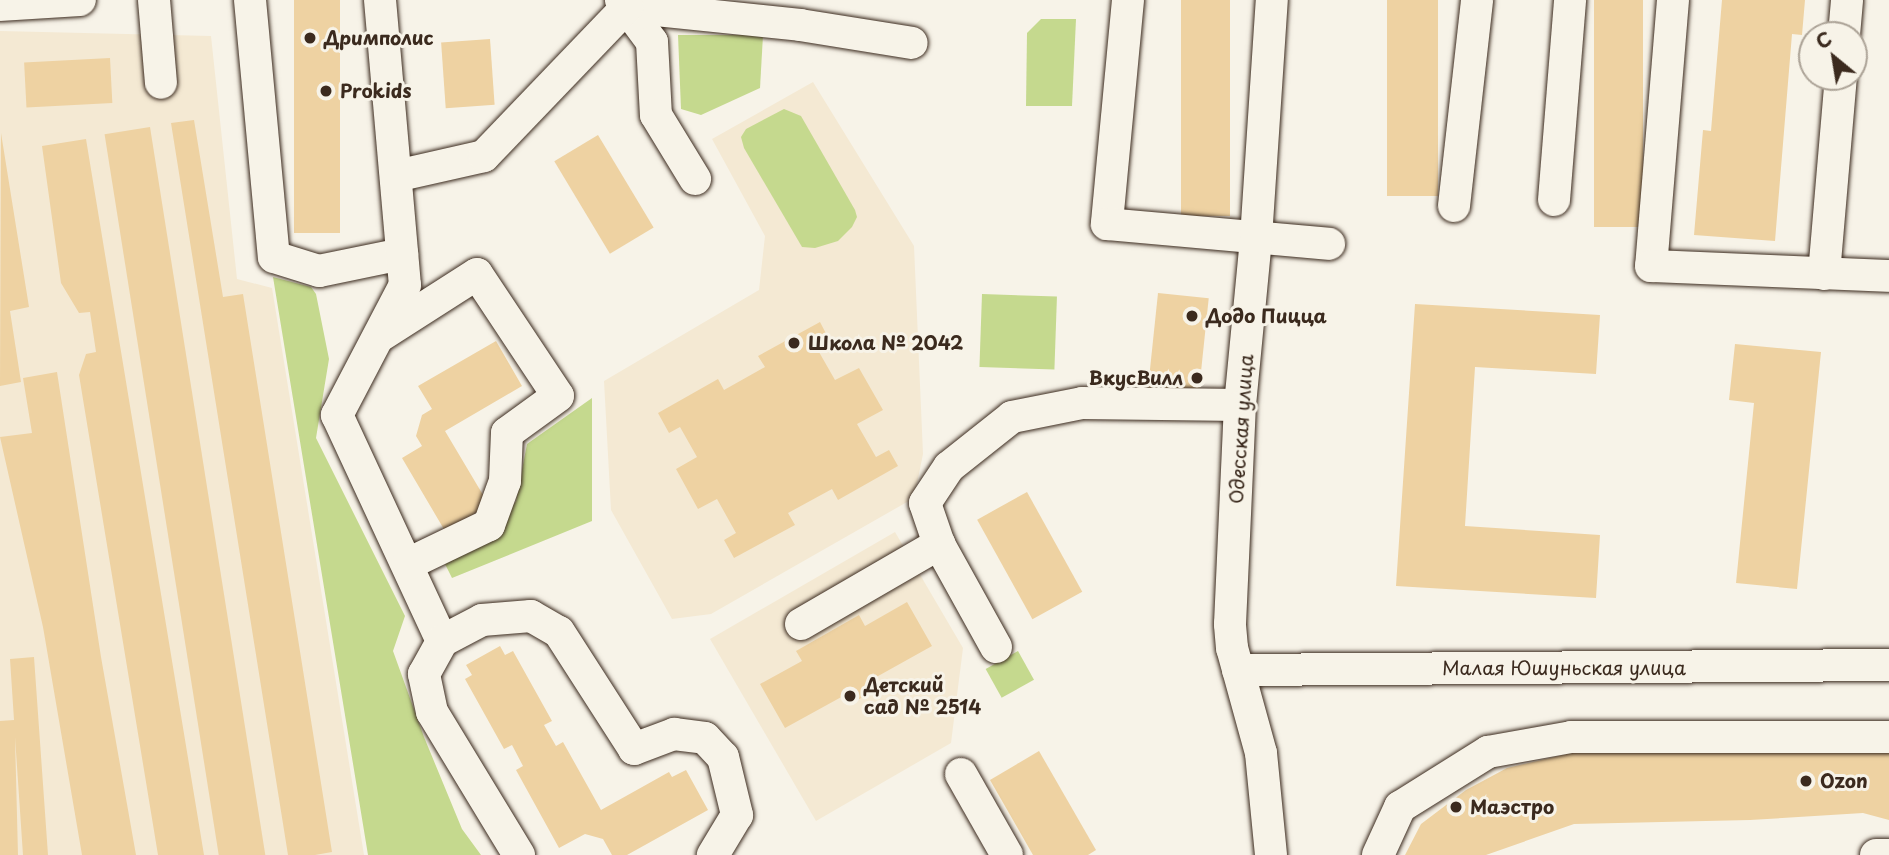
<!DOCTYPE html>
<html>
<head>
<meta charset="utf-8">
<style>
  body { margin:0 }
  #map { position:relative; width:1889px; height:855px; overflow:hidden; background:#f7f3e8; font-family:"Playpen Sans",sans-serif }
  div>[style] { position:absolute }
  .built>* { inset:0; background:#f4e9d3 }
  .green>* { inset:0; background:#c5d98e; transform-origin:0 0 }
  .building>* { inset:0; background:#eed2a2; transform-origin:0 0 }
  .roads { filter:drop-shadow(0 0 2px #3b2a1e) drop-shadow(0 0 2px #3b2a1e) }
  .minor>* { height:32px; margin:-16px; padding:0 16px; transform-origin:16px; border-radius:16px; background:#f7f3e8 }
  .dots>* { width:19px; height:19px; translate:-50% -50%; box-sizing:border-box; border:4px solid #f7f3e8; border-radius:50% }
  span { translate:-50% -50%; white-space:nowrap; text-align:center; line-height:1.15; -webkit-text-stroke:6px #f7f3e8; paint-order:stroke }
  .poi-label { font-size:19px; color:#3b2a1e; font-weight:700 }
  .left { translate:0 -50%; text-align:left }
  .right { translate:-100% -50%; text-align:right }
  .street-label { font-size:19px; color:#3b2a1e }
  .north { position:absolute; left:1798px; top:21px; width:70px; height:70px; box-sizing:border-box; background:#f7f3e8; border:2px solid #aca397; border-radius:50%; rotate:330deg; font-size:19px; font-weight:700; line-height:28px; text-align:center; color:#3b2a1e }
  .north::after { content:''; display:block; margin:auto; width:24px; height:32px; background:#3b2a1e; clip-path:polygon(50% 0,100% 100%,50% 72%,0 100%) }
</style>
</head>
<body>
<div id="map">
  <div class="built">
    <i style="clip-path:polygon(0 31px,211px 36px,237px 279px,272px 288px,364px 855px,0 855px)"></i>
    <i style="clip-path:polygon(813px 82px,914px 246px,923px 454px,914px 498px,711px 614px,672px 619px,611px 510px,604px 381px,759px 290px,765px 236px,712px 139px)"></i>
    <i style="clip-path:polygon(895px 532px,963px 648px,951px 743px,816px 821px,710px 639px)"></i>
  </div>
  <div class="green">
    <i style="clip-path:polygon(1041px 19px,1076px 19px,1072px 106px,1026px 106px,1027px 33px)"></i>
    <i style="clip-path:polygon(678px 35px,763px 35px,760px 88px,701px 115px,681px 109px)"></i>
    <i style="clip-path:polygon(784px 109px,801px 116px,855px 210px,857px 217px,852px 227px,838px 241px,815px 248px,802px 247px,744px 148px,741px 137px,746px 129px)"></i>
    <i style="clip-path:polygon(273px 277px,311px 287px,316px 294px,329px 359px,316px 438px,405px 616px,393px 651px,424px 737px,462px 829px,481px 855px,368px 855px)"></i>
    <i style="left:982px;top:294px;width:75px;height:73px;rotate:2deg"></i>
    <i style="clip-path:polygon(592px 398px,592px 521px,452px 578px,443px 560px,494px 531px,516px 501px,527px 444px)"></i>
    <i style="left:1018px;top:651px;width:33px;height:37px;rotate:61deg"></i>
  </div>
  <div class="building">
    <i style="left:294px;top:0;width:46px;height:233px"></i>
    <i style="left:1181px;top:0;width:49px;height:216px"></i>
    <i style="left:1387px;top:0;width:51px;height:196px"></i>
    <i style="left:1594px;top:0;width:49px;height:227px"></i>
    <i style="clip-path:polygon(1722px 0,1805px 0,1802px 35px,1792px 34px,1775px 241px,1694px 235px,1703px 130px,1711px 131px)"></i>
    <i style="left:490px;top:39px;width:66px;height:49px;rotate:86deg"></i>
    <i style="left:110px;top:58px;width:45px;height:86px;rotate:87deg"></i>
    <i style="clip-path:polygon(194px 120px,223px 297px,243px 294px,332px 852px,315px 855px,288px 855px,171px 123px)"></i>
    <i style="left:150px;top:127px;width:738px;height:46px;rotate:81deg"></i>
    <i style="clip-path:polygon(1px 133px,29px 307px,10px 311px,21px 382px,0 386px)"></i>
    <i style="left:598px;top:135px;width:108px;height:51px;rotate:59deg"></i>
    <i style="clip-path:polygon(86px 139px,204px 855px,158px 855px,79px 375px,86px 354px,96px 352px,90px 312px,79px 313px,61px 283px,42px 146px)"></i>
    <i style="left:1158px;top:293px;width:51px;height:100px;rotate:6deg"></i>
    <i style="clip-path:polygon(1415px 304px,1600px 315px,1596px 374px,1475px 367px,1465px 526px,1600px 535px,1596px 598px,1396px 586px)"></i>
    <i style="clip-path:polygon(820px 322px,832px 345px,819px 352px,835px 380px,859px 368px,883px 410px,857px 424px,876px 457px,889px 450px,898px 466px,838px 500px,832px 489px,788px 513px,795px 525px,734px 558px,724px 540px,736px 533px,717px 499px,698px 509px,676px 469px,697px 457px,680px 427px,669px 433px,658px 413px,718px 379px,724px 390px,765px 367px,758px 356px)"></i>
    <i style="clip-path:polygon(496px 341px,522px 386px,445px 431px,489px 505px,445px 531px,402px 458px,422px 446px,416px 436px,422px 415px,432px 409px,418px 386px)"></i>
    <i style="clip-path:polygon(1735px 344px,1821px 352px,1797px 589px,1736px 583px,1754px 403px,1729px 400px)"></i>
    <i style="clip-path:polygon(57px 372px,101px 657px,136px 855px,82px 855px,43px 627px,0 437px,32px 433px,23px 378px)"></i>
    <i style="left:1027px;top:492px;width:114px;height:57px;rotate:61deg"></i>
    <i style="clip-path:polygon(907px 602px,932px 646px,871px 680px,876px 690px,850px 704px,845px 695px,785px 728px,760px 684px,802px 661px,796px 651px,859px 615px,865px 626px)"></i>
    <i style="clip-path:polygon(500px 646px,505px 655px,513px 651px,552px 721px,544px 725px,556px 746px,563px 742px,601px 810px,669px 772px,672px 777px,686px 770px,708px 810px,627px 855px,612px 855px,603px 839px,585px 834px,559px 848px,516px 770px,523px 766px,512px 745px,504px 749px,465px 679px,472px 675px,466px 665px)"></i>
    <i style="clip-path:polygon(34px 657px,48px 855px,23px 855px,15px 737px,18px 855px,0 855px,0 721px,14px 720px,10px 659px)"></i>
    <i style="clip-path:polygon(1039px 751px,1096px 850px,1088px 855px,1033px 855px,990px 780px)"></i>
    <i style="clip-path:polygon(1580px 751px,1889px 753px,1889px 820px,1863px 813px,1750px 820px,1574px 824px,1486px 855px,1405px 855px,1421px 824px,1466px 790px,1507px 768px)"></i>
  </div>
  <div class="roads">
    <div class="minor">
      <i style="left:154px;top:0;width:83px;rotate:85.2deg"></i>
      <i style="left:250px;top:0;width:258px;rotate:84.7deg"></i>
      <i style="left:274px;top:257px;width:47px;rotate:17.3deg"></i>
      <i style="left:319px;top:271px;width:85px;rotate:-11.6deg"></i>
      <i style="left:380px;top:0;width:286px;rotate:85deg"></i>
      <i style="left:405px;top:285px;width:147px;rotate:117.6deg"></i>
      <i style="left:337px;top:415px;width:249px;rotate:65.1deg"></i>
      <i style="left:621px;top:0;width:52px;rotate:53.6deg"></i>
      <i style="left:652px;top:42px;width:73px;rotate:86.9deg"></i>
      <i style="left:656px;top:115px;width:75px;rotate:58.6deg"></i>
      <i style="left:1128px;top:0;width:225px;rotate:95.4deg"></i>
      <i style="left:1107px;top:224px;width:223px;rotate:5.1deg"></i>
      <i style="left:1673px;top:0;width:267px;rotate:94.7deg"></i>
      <i style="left:1651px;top:266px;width:238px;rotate:2.4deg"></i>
      <i style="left:0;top:5px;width:80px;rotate:-3.6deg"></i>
      <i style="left:627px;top:7px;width:174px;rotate:5.9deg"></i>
      <i style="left:800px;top:25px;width:113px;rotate:9.1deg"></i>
      <i style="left:1844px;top:35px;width:35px;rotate:-85deg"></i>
      <i style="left:396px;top:176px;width:90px;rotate:-12.8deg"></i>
      <i style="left:484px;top:156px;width:207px;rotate:-46.2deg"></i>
      <i style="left:1554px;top:200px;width:201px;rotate:-85.4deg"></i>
      <i style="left:1454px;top:206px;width:207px;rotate:-83.6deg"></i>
      <i style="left:1824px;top:274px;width:198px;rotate:-85.1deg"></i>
      <i style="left:380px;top:336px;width:115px;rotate:-32.6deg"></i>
      <i style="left:477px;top:274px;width:146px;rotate:56.4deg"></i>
      <i style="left:558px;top:396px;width:63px;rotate:144deg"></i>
      <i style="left:507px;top:433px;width:48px;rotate:92.4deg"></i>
      <i style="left:505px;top:481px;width:47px;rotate:110deg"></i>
      <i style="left:489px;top:525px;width:90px;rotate:154.3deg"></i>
      <i style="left:801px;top:624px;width:160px;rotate:-30.1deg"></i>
      <i style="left:996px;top:647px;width:118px;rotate:-119deg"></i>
      <i style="left:939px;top:544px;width:43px;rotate:-108.9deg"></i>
      <i style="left:925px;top:503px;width:43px;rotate:-56.3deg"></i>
      <i style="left:949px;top:467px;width:80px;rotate:-38.4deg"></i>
      <i style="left:1012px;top:417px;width:71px;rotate:-11.3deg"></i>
      <i style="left:1082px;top:403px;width:158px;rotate:0.7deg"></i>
      <i style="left:1238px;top:670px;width:651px;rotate:-0.44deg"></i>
      <i style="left:961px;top:774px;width:93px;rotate:60.4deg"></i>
      <i style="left:519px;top:855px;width:167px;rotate:-121.3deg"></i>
      <i style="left:432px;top:712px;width:39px;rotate:-102deg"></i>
      <i style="left:424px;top:674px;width:38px;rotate:-61deg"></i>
      <i style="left:442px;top:641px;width:45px;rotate:-27.7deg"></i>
      <i style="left:482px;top:620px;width:49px;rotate:-4.7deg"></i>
      <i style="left:531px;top:616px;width:32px;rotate:30deg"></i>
      <i style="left:559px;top:632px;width:139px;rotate:57.3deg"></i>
      <i style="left:634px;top:749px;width:43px;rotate:-20.6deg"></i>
      <i style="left:674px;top:734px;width:31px;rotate:7deg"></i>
      <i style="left:705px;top:738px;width:26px;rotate:47deg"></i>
      <i style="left:723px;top:757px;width:60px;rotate:76.4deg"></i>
      <i style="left:737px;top:815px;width:47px;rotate:121deg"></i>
      <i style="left:1271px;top:855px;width:102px;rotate:-95.6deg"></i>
      <i style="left:1261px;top:753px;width:109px;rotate:-105.4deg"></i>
      <i style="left:1232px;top:648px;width:24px;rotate:-95deg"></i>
      <i style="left:1230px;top:624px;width:219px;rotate:-87.4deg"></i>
      <i style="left:1240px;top:405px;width:168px;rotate:-84.5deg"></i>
      <i style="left:1256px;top:238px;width:239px;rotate:-86.2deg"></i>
      <i style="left:1378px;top:855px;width:53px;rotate:-65.4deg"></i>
      <i style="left:1400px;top:807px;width:104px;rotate:-32deg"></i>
      <i style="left:1488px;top:752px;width:84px;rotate:-10.2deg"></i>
      <i style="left:1571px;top:737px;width:318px"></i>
      <i style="left:1876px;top:855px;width:13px"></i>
    </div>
  </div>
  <div class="dots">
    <i style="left:310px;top:38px;background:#3b2a1e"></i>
    <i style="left:326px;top:91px;background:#3b2a1e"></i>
    <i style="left:1192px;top:316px;background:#3b2a1e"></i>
    <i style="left:794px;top:343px;background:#3b2a1e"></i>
    <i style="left:1197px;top:378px;background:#3b2a1e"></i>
    <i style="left:850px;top:696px;background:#3b2a1e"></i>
    <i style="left:1806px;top:781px;background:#3b2a1e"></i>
    <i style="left:1456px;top:807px;background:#3b2a1e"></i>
  </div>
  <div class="poi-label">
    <span class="left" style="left:324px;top:38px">Дримполис</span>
    <span class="left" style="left:340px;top:91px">Prokids</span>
    <span class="left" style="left:1206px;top:316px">Додо Пицца</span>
    <span class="left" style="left:808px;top:343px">Школа № 2042</span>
    <span class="right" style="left:1183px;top:378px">ВкусВилл</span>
    <span class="left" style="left:864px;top:696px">Детский<br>сад № 2514</span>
    <span class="left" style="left:1820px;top:781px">Ozon</span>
    <span class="left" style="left:1470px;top:807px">Маэстро</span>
  </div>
  <div class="street-label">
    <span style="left:1241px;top:429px;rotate:-86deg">Одесская улица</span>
    <span style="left:1564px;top:668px">Малая Юшуньская улица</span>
  </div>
  <div class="north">С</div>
</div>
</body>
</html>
